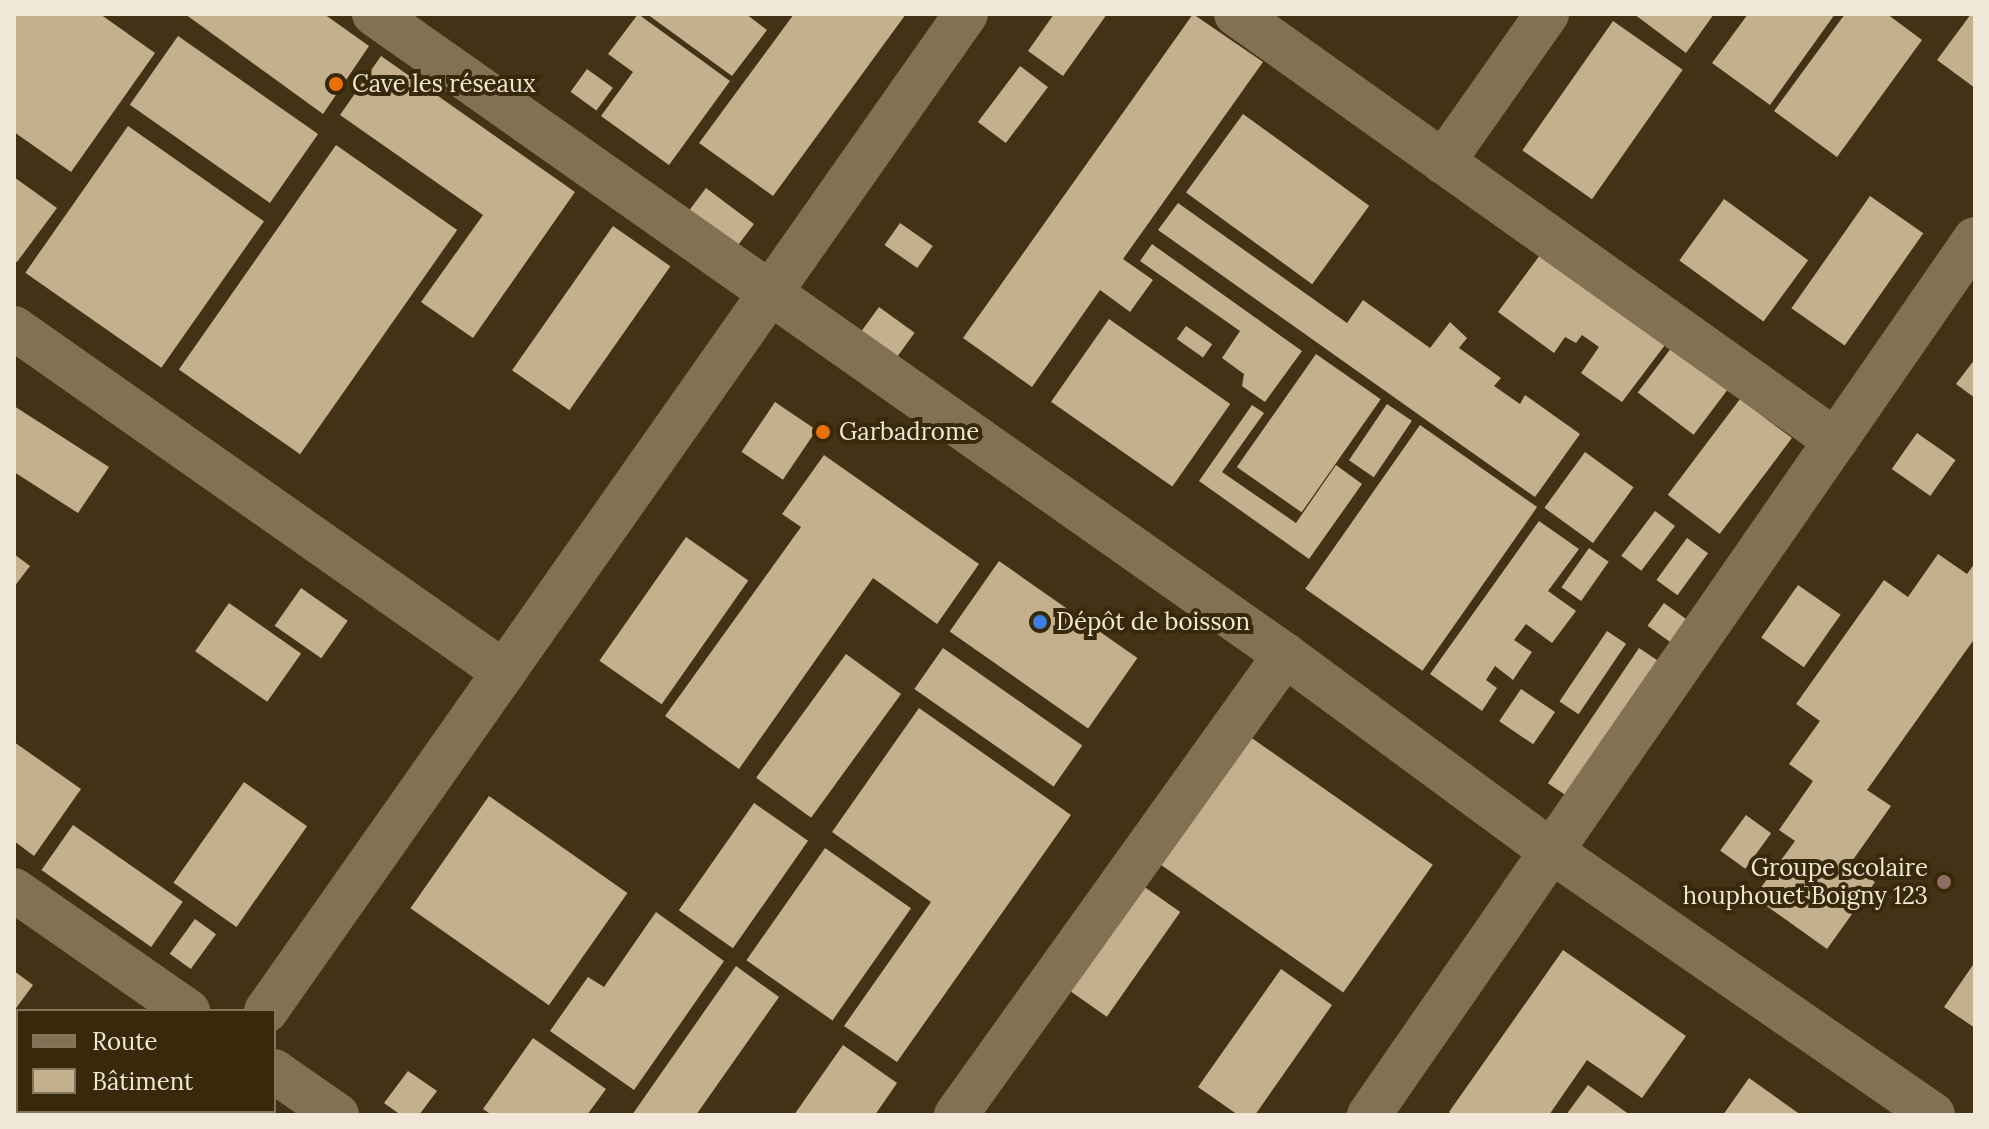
<!DOCTYPE html>
<html>
<head>
<meta charset="utf-8">
<style>
  body { margin:0 }
  #map { position:relative; width:1989px; height:1129px; overflow:hidden; background:#433316; font-family:Lora,serif }
  div>[style] { position:absolute }
  .building>* { inset:0; background:#c5b08d; transform-origin:0 0 }
  .minor>* { height:44px; margin:-22px; padding:0 22px; transform-origin:22px; border-radius:22px; background:#837153 }
  .dots>* { width:22px; height:22px; translate:-50% -50%; box-sizing:border-box; border:4px solid #38290b; border-radius:50% }
  span { translate:-50% -50%; white-space:nowrap; text-align:center; line-height:1.15; -webkit-text-stroke:8px #38290b; paint-order:stroke }
  .poi-label { font-size:24px; color:#f1e7d6 }
  .left { translate:0 -50%; text-align:left }
  .right { translate:-100% -50%; text-align:right }
  .frame { position:absolute; inset:0; border:16px solid #f1e7d6; pointer-events:none }
  .legend { position:absolute; left:16px; top:1009px; width:260px; height:104px; box-sizing:border-box; background:#38290b; border:2px solid #82755c; margin:0; padding:10px 14px; list-style:none; font-size:24px; color:#f1e7d6 }
  .legend li { display:flex; align-items:center; gap:16px; height:40px }
  .legend b { width:40px; border:2px solid #82755c }
</style>
</head>
<body>
<div id="map">
  <div class="building">
    <i style="clip-path:polygon(14px 14px,100px 14px,155px 53px,71px 172px,14px 132px)"></i>
    <i style="clip-path:polygon(185px 14px,324px 14px,369px 46px,323px 114px)"></i>
    <i style="clip-path:polygon(638px 14px,730px 81px,669px 165px,601px 116px,633px 72px,608px 54px)"></i>
    <i style="clip-path:polygon(647px 14px,746px 14px,767px 30px,732px 76px)"></i>
    <i style="clip-path:polygon(794px 14px,906px 14px,773px 196px,699px 143px)"></i>
    <i style="clip-path:polygon(1054px 14px,1107px 14px,1063px 76px,1028px 51px)"></i>
    <i style="clip-path:polygon(1193px 14px,1263px 62px,1123px 259px,1153px 280px,1130px 312px,1100px 290px,1032px 387px,963px 338px)"></i>
    <i style="clip-path:polygon(1634px 14px,1714px 14px,1686px 53px)"></i>
    <i style="clip-path:polygon(1748px 14px,1835px 14px,1770px 105px,1712px 63px)"></i>
    <i style="clip-path:polygon(1845px 14px,1887px 14px,1922px 40px,1837px 157px,1774px 111px)"></i>
    <i style="clip-path:polygon(1971px 14px,1975px 14px,1975px 88px,1937px 60px)"></i>
    <i style="left:1613px;top:21px;width:85px;height:158px;rotate:35deg"></i>
    <i style="left:178px;top:36px;width:171px;height:84px;rotate:35deg"></i>
    <i style="clip-path:polygon(381px 56px,575px 192px,473px 338px,421px 302px,483px 215px,340px 115px)"></i>
    <i style="left:1020px;top:66px;width:35px;height:70px;rotate:37deg"></i>
    <i style="left:587px;top:69px;width:32px;height:28px;rotate:36deg"></i>
    <i style="left:1243px;top:114px;width:156px;height:97px;rotate:36deg"></i>
    <i style="left:128px;top:126px;width:166px;height:179px;rotate:35deg"></i>
    <i style="left:336px;top:145px;width:148px;height:274px;rotate:35deg"></i>
    <i style="clip-path:polygon(14px 177px,57px 208px,17px 262px,14px 260px)"></i>
    <i style="left:706px;top:188px;width:60px;height:34px;rotate:37deg"></i>
    <i style="left:1870px;top:196px;width:65px;height:137px;rotate:35deg"></i>
    <i style="left:1724px;top:199px;width:104px;height:76px;rotate:36deg"></i>
    <i style="clip-path:polygon(1178px 203px,1347px 323px,1363px 300px,1430px 348px,1450px 322px,1467px 338px,1459px 348px,1501px 378px,1494px 386px,1520px 404px,1525px 395px,1580px 434px,1535px 497px,1158px 230px)"></i>
    <i style="left:900px;top:223px;width:40px;height:27px;rotate:35deg"></i>
    <i style="left:613px;top:226px;width:70px;height:176px;rotate:35deg"></i>
    <i style="clip-path:polygon(1152px 244px,1302px 351px,1265px 402px,1242px 386px,1244px 374px,1222px 358px,1240px 331px,1140px 261px)"></i>
    <i style="clip-path:polygon(1540px 255px,1665px 345px,1622px 402px,1581px 373px,1599px 347px,1582px 335px,1576px 343px,1565px 337px,1554px 353px,1498px 312px)"></i>
    <i style="left:879px;top:307px;width:44px;height:38px;rotate:36deg"></i>
    <i style="left:1109px;top:319px;width:148px;height:101px;rotate:35deg"></i>
    <i style="left:1186px;top:326px;width:32px;height:16px;rotate:35deg"></i>
    <i style="left:1675px;top:343px;width:70px;height:62px;rotate:37deg"></i>
    <i style="left:1316px;top:354px;width:79px;height:138px;rotate:35deg"></i>
    <i style="clip-path:polygon(1975px 359px,1975px 398px,1956px 384px)"></i>
    <i style="left:1740px;top:399px;width:65px;height:120px;rotate:37deg"></i>
    <i style="left:775px;top:402px;width:50px;height:60px;rotate:34deg"></i>
    <i style="left:1387px;top:404px;width:30px;height:68px;rotate:34deg"></i>
    <i style="clip-path:polygon(1252px 405px,1264px 413px,1222px 472px,1296px 523px,1336px 465px,1362px 484px,1309px 559px,1199px 481px)"></i>
    <i style="clip-path:polygon(14px 406px,109px 467px,78px 513px,14px 472px)"></i>
    <i style="left:1420px;top:425px;width:143px;height:200px;rotate:35deg"></i>
    <i style="left:1917px;top:433px;width:47px;height:44px;rotate:35deg"></i>
    <i style="left:1585px;top:452px;width:60px;height:69px;rotate:36deg"></i>
    <i style="clip-path:polygon(824px 455px,979px 564px,937px 624px,873px 578px,739px 769px,665px 716px,801px 527px,782px 514px)"></i>
    <i style="left:1655px;top:511px;width:25px;height:56px;rotate:37deg"></i>
    <i style="clip-path:polygon(1539px 521px,1579px 549px,1548px 591px,1576px 611px,1552px 643px,1526px 624px,1514px 640px,1532px 652px,1513px 680px,1495px 666px,1486px 680px,1497px 688px,1482px 711px,1430px 674px)"></i>
    <i style="left:686px;top:537px;width:76px;height:151px;rotate:35deg"></i>
    <i style="left:1687px;top:538px;width:26px;height:52px;rotate:36deg"></i>
    <i style="left:1589px;top:548px;width:24px;height:48px;rotate:35deg"></i>
    <i style="clip-path:polygon(14px 554px,30px 566px,14px 587px)"></i>
    <i style="clip-path:polygon(1938px 554px,1967px 574px,1975px 563px,1975px 638px,1867px 790px,1891px 806px,1850px 864px,1875px 882px,1827px 949px,1754px 897px,1795px 841px,1779px 830px,1813px 781px,1789px 764px,1820px 721px,1796px 704px,1884px 580px,1908px 597px)"></i>
    <i style="left:999px;top:561px;width:169px;height:86px;rotate:35deg"></i>
    <i style="left:1798px;top:585px;width:52px;height:64px;rotate:35deg"></i>
    <i style="left:301px;top:588px;width:57px;height:46px;rotate:35deg"></i>
    <i style="left:229px;top:603px;width:88px;height:59px;rotate:35deg"></i>
    <i style="left:1664px;top:603px;width:31px;height:28px;rotate:36deg"></i>
    <i style="left:1607px;top:631px;width:23px;height:85px;rotate:34deg"></i>
    <i style="left:943px;top:648px;width:170px;height:50px;rotate:35deg"></i>
    <i style="left:1639px;top:648px;width:23px;height:163px;rotate:34deg"></i>
    <i style="left:846px;top:654px;width:68px;height:153px;rotate:36deg"></i>
    <i style="left:1521px;top:689px;width:41px;height:39px;rotate:34deg"></i>
    <i style="clip-path:polygon(919px 708px,1071px 815px,897px 1062px,844px 1026px,931px 902px,832px 832px)"></i>
    <i style="left:1246px;top:734px;width:228px;height:156px;rotate:35deg"></i>
    <i style="clip-path:polygon(14px 742px,81px 789px,34px 856px,14px 841px)"></i>
    <i style="left:244px;top:782px;width:77px;height:123px;rotate:35deg"></i>
    <i style="left:489px;top:796px;width:169px;height:137px;rotate:35deg"></i>
    <i style="left:754px;top:803px;width:66px;height:131px;rotate:35deg"></i>
    <i style="left:1746px;top:815px;width:31px;height:44px;rotate:36deg"></i>
    <i style="left:73px;top:825px;width:134px;height:55px;rotate:35deg"></i>
    <i style="left:825px;top:848px;width:105px;height:137px;rotate:35deg"></i>
    <i style="left:1136px;top:881px;width:54px;height:128px;rotate:35deg"></i>
    <i style="clip-path:polygon(656px 912px,724px 961px,634px 1090px,550px 1031px,588px 977px,604px 987px)"></i>
    <i style="left:195px;top:919px;width:26px;height:43px;rotate:36deg"></i>
    <i style="clip-path:polygon(1563px 950px,1686px 1036px,1642px 1098px,1587px 1060px,1549px 1115px,1453px 1115px,1449px 1112px)"></i>
    <i style="clip-path:polygon(1975px 962px,1975px 1028px,1944px 1007px)"></i>
    <i style="clip-path:polygon(736px 966px,779px 997px,696px 1115px,632px 1115px)"></i>
    <i style="clip-path:polygon(1281px 969px,1332px 1005px,1255px 1115px,1238px 1115px,1198px 1087px)"></i>
    <i style="clip-path:polygon(14px 971px,33px 985px,14px 1011px)"></i>
    <i style="clip-path:polygon(533px 1038px,606px 1089px,587px 1115px,492px 1115px,483px 1109px)"></i>
    <i style="clip-path:polygon(843px 1045px,897px 1083px,875px 1115px,794px 1115px)"></i>
    <i style="clip-path:polygon(408px 1071px,437px 1091px,419px 1115px,401px 1115px,384px 1103px)"></i>
    <i style="clip-path:polygon(1749px 1078px,1801px 1115px,1723px 1115px)"></i>
    <i style="clip-path:polygon(1588px 1085px,1630px 1115px,1566px 1115px)"></i>
  </div>
  <div class="minor">
    <i style="left:374px;top:14px;width:1114px;rotate:35.13deg"></i>
    <i style="left:1285px;top:655px;width:330px;rotate:36.4deg"></i>
    <i style="left:1551px;top:851px;width:464px;rotate:34.6deg"></i>
    <i style="left:1236px;top:14px;width:736px;rotate:35.44deg"></i>
    <i style="left:1443px;top:162px;width:181px;rotate:-54.9deg"></i>
    <i style="left:14px;top:328px;width:599px;rotate:35.07deg"></i>
    <i style="left:14px;top:890px;width:212px;rotate:34.8deg"></i>
    <i style="left:266px;top:1011px;width:1218px;rotate:-54.93deg"></i>
    <i style="left:274px;top:1071px;width:77px;rotate:34.9deg"></i>
    <i style="left:193px;top:1115px;width:4px;rotate:-63deg"></i>
    <i style="left:956px;top:1115px;width:566px;rotate:-54.43deg"></i>
    <i style="left:1369px;top:1115px;width:1065px;rotate:-55.33deg"></i>
  </div>
  <div class="dots">
    <i style="left:336px;top:84px;background:#e8710a"></i>
    <i style="left:823px;top:432px;background:#e8710a"></i>
    <i style="left:1040px;top:622px;background:#3f7fe0"></i>
    <i style="left:1944px;top:882px;background:#8d6e63"></i>
  </div>
  <div class="poi-label">
    <span class="left" style="left:352px;top:84px">Cave les réseaux</span>
    <span class="left" style="left:839px;top:432px">Garbadrome</span>
    <span class="left" style="left:1056px;top:622px">Dépôt de boisson</span>
    <span class="right" style="left:1928px;top:882px">Groupe scolaire<br>houphouet Boigny 123</span>
  </div>
  <div class="frame"></div>
  <ul class="legend">
  <li><b style="height:10px;background:#837153"></b>Route</li>
  <li><b style="height:22px;background:#c5b08d"></b>Bâtiment</li>
  </ul>
</div>
</body>
</html>
